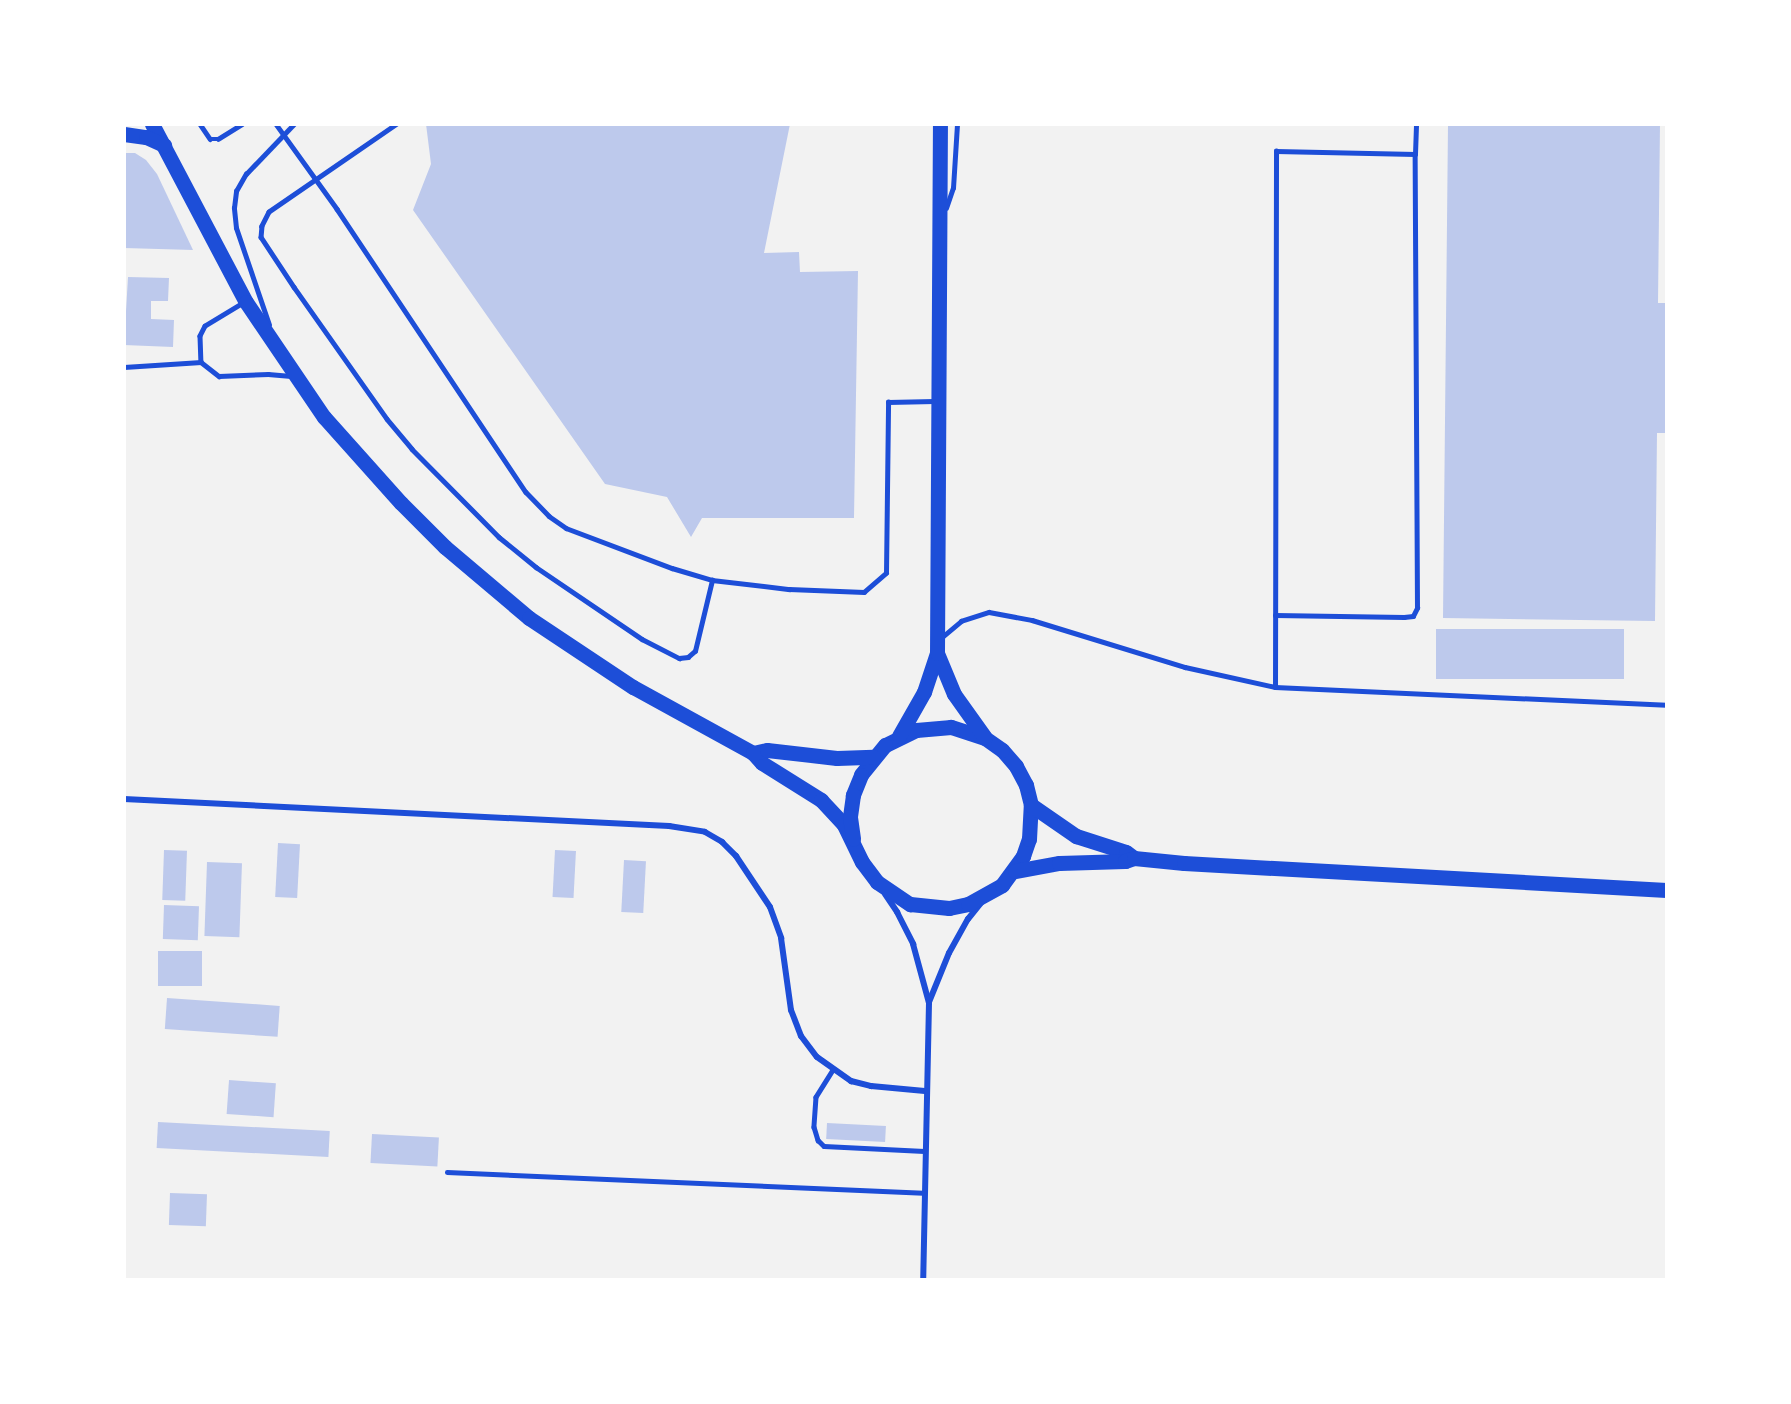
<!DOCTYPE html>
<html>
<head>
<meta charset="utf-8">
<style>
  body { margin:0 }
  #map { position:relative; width:1791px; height:1404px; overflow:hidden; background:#f2f2f2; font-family:"Titillium Web",sans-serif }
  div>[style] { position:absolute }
  .building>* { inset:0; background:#bdc9ec; transform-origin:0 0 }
  .service>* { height:4.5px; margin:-2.25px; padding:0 2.25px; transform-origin:2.25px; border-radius:2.25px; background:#1d4ed8 }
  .minor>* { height:6px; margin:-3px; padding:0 3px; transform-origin:3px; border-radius:3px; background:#1d4ed8 }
  .primary>* { height:15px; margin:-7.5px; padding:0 7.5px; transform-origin:7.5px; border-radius:7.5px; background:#1d4ed8 }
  span { translate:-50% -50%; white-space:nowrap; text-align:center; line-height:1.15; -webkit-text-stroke:6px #fff; paint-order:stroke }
  .frame { position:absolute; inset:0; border:126px solid #fff; pointer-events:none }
</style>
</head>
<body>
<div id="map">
  <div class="building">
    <i style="clip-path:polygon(426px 124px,790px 124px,764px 253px,799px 252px,800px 272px,858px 271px,854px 518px,702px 518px,691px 537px,667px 497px,605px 484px,413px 210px,431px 164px)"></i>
    <i style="clip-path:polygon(1448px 124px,1660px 124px,1658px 303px,1666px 303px,1666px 433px,1657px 433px,1655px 621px,1443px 618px)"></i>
    <i style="clip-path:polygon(124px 153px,135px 153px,146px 160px,157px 174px,193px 250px,124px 248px)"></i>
    <i style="clip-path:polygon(128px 277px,169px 278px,168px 301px,151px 301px,151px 319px,174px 320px,173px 347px,124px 345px)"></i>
    <i style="left:1624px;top:629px;width:50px;height:188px;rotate:90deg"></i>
    <i style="left:278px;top:843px;width:22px;height:54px;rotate:3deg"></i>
    <i style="left:164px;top:850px;width:23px;height:50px;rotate:2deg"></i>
    <i style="left:555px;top:850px;width:21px;height:47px;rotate:3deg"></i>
    <i style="left:624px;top:860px;width:22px;height:52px;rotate:3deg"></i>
    <i style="left:207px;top:862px;width:35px;height:74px;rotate:2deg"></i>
    <i style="left:164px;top:905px;width:35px;height:34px;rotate:2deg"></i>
    <i style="left:158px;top:951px;width:44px;height:35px"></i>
    <i style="left:167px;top:998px;width:113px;height:31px;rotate:4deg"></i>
    <i style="left:229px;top:1080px;width:47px;height:34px;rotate:4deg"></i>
    <i style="left:158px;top:1122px;width:172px;height:26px;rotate:3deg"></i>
    <i style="left:827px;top:1123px;width:59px;height:16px;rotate:3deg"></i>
    <i style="left:372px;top:1134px;width:67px;height:29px;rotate:3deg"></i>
    <i style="left:170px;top:1193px;width:37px;height:32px;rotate:2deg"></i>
  </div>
  <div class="service">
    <i style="left:200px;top:124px;width:18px;rotate:56deg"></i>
    <i style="left:210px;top:139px;width:8px"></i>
    <i style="left:218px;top:139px;width:28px;rotate:-32deg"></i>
    <i style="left:276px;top:124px;width:105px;rotate:54.3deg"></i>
    <i style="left:337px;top:209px;width:340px;rotate:56.3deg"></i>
    <i style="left:526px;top:492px;width:33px;rotate:46deg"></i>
    <i style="left:549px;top:516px;width:21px;rotate:35deg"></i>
    <i style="left:566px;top:528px;width:113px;rotate:20.7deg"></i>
    <i style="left:672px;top:568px;width:42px;rotate:16.7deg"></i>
    <i style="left:712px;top:580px;width:78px;rotate:6.7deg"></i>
    <i style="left:789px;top:589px;width:75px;rotate:2.3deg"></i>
    <i style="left:864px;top:592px;width:29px;rotate:-41deg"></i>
    <i style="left:886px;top:573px;width:171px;rotate:-89.3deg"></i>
    <i style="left:888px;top:402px;width:46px;rotate:-1.2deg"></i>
    <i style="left:397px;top:124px;width:155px;rotate:145.5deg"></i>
    <i style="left:269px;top:212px;width:16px;rotate:117deg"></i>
    <i style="left:262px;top:226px;width:11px;rotate:95deg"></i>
    <i style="left:261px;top:237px;width:60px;rotate:56.6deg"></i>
    <i style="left:294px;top:287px;width:161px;rotate:54.8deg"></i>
    <i style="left:387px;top:419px;width:39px;rotate:50deg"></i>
    <i style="left:412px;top:449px;width:124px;rotate:45.3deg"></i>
    <i style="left:499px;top:537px;width:48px;rotate:39deg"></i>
    <i style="left:536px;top:567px;width:128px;rotate:34.2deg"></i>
    <i style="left:642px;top:639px;width:42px;rotate:27.2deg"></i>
    <i style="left:679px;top:658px;width:9px;rotate:-6deg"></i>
    <i style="left:688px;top:657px;width:9px;rotate:-41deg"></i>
    <i style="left:695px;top:651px;width:73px;rotate:-76.5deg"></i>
    <i style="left:946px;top:208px;width:21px;rotate:-71deg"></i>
    <i style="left:953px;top:188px;width:64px;rotate:-86.4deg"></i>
    <i style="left:243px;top:303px;width:44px;rotate:148.8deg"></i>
    <i style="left:205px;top:326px;width:11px;rotate:117deg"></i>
    <i style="left:200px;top:336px;width:26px;rotate:88deg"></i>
    <i style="left:201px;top:362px;width:23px;rotate:38deg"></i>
    <i style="left:219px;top:376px;width:49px;rotate:-2.3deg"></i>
    <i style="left:268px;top:374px;width:23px;rotate:5deg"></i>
    <i style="left:269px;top:325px;width:102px;rotate:-108.8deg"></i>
    <i style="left:236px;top:228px;width:20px;rotate:-96deg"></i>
    <i style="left:234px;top:208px;width:17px;rotate:-83deg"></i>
    <i style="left:236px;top:191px;width:20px;rotate:-60deg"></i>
    <i style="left:246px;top:174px;width:69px;rotate:-46.2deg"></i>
    <i style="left:124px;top:367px;width:77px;rotate:-3.7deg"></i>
    <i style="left:1275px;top:615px;width:129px;rotate:0.9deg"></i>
    <i style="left:1404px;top:617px;width:9px;rotate:-6deg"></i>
    <i style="left:1413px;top:616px;width:9px;rotate:-63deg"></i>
    <i style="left:1417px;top:608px;width:454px;rotate:-90.3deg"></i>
    <i style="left:941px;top:638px;width:26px;rotate:-40deg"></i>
    <i style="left:961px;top:621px;width:29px;rotate:-18deg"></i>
    <i style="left:989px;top:612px;width:44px;rotate:10.5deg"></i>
    <i style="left:1032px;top:620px;width:160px;rotate:17.1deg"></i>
    <i style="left:1185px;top:667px;width:92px;rotate:12.5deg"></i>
    <i style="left:1275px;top:687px;width:391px;rotate:2.6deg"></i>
    <i style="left:1275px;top:687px;width:536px;rotate:-89.89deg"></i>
    <i style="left:1276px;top:151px;width:139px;rotate:1.2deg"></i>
    <i style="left:1415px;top:154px;width:30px;rotate:-88deg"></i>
    <i style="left:833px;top:1070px;width:32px;rotate:122deg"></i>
    <i style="left:816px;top:1097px;width:30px;rotate:94deg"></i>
    <i style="left:814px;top:1127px;width:14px;rotate:73deg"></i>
    <i style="left:818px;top:1140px;width:8px;rotate:45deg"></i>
    <i style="left:824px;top:1146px;width:100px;rotate:2.9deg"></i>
    <i style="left:447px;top:1172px;width:476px;rotate:2.5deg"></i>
  </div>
  <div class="minor">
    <i style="left:124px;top:799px;width:546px;rotate:2.84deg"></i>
    <i style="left:669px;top:826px;width:36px;rotate:9deg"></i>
    <i style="left:705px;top:832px;width:20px;rotate:30deg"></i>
    <i style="left:722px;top:842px;width:20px;rotate:45deg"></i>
    <i style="left:736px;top:856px;width:61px;rotate:56.3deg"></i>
    <i style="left:770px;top:907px;width:33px;rotate:70deg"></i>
    <i style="left:781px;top:938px;width:73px;rotate:82.1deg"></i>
    <i style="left:791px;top:1010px;width:28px;rotate:69deg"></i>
    <i style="left:801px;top:1036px;width:26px;rotate:53deg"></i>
    <i style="left:817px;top:1057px;width:42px;rotate:35.2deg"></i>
    <i style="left:851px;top:1081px;width:21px;rotate:14deg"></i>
    <i style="left:871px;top:1086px;width:54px;rotate:5.3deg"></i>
    <i style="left:885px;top:894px;width:22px;rotate:56deg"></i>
    <i style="left:897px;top:912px;width:36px;rotate:63deg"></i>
    <i style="left:913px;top:944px;width:61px;rotate:74.8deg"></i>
    <i style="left:929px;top:1003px;width:277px;rotate:91.2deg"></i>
    <i style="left:929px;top:1002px;width:53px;rotate:-67.8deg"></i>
    <i style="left:949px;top:953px;width:39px;rotate:-61deg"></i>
    <i style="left:968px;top:919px;width:21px;rotate:-51deg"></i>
  </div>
  <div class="primary">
    <i style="left:152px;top:124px;width:201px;rotate:62.2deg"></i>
    <i style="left:246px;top:302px;width:139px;rotate:55.9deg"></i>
    <i style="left:324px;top:417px;width:115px;rotate:48.2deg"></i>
    <i style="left:401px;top:503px;width:62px;rotate:45deg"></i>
    <i style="left:445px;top:547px;width:110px;rotate:40.2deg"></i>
    <i style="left:529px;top:618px;width:125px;rotate:33.6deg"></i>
    <i style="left:633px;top:687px;width:137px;rotate:28.8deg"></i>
    <i style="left:753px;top:753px;width:13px;rotate:48deg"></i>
    <i style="left:762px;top:763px;width:70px;rotate:32.1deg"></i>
    <i style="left:821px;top:800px;width:34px;rotate:47deg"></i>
    <i style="left:844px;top:825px;width:41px;rotate:64.1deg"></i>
    <i style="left:862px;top:862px;width:25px;rotate:53deg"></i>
    <i style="left:877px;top:882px;width:40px;rotate:34deg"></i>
    <i style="left:910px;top:904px;width:39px;rotate:6deg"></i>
    <i style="left:949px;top:908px;width:19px;rotate:-12deg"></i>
    <i style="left:968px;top:904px;width:39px;rotate:-29deg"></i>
    <i style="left:1002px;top:885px;width:36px;rotate:-54deg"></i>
    <i style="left:1023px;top:856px;width:18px;rotate:-71deg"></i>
    <i style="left:1029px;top:839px;width:34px;rotate:-87deg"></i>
    <i style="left:1031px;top:805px;width:21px;rotate:-104deg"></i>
    <i style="left:1026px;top:785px;width:21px;rotate:-118deg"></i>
    <i style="left:1016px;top:766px;width:21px;rotate:-131deg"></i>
    <i style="left:1002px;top:750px;width:21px;rotate:-145deg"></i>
    <i style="left:985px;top:738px;width:36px;rotate:-162deg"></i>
    <i style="left:951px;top:727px;width:35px;rotate:175deg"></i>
    <i style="left:916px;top:730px;width:34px;rotate:154deg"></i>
    <i style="left:885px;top:745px;width:38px;rotate:129deg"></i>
    <i style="left:861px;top:775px;width:22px;rotate:112deg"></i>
    <i style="left:853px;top:795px;width:22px;rotate:98deg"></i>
    <i style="left:850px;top:817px;width:22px;rotate:82deg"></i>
    <i style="left:124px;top:134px;width:22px;rotate:8deg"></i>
    <i style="left:146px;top:137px;width:20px;rotate:24deg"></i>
    <i style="left:937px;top:653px;width:44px;rotate:67.5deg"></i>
    <i style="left:954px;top:694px;width:52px;rotate:54.5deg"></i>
    <i style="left:899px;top:736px;width:51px;rotate:-60.4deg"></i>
    <i style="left:924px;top:692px;width:41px;rotate:-71.6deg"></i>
    <i style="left:937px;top:653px;width:529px;rotate:-89.68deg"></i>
    <i style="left:753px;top:753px;width:14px;rotate:-12deg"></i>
    <i style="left:767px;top:750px;width:70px;rotate:6.5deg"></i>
    <i style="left:837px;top:758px;width:36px;rotate:-2deg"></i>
    <i style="left:1031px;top:805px;width:55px;rotate:34.6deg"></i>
    <i style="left:1076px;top:836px;width:52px;rotate:17.7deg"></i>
    <i style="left:1126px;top:852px;width:10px;rotate:37deg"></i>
    <i style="left:1015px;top:871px;width:45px;rotate:-10.3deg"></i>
    <i style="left:1059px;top:863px;width:66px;rotate:-1.7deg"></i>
    <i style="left:1125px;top:861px;width:9px;rotate:-18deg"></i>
    <i style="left:1134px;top:858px;width:50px;rotate:5.7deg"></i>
    <i style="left:1184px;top:863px;width:483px;rotate:3.2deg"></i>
  </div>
  <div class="frame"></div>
</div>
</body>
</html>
